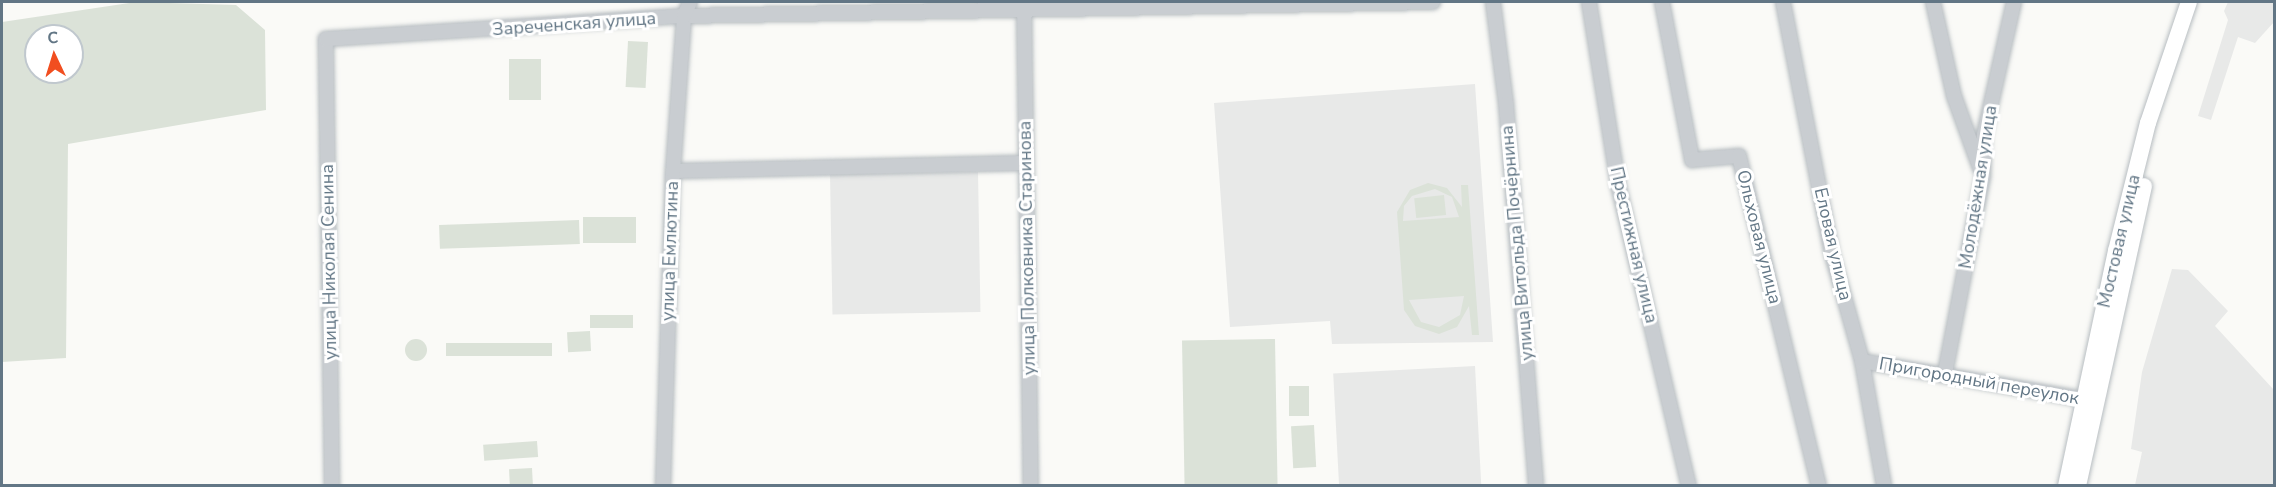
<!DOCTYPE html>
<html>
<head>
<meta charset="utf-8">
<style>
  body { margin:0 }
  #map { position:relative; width:2276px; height:487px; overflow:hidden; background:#fafaf7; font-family:"Nunito Sans",sans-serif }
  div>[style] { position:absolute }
  .built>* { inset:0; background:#e8e9e8; transform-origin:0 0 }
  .green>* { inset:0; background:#dbe2d8; transform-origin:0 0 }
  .round { border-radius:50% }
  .roads { filter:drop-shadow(0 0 2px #b7bdc1) drop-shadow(0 0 2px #b7bdc1) }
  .minor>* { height:14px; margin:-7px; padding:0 7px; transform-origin:7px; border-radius:7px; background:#c9cdd1 }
  .major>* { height:16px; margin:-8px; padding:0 8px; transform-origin:8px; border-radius:8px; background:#fff }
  span { translate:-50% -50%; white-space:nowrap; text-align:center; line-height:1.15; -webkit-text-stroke:6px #fff; paint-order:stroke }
  .street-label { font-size:18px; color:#627685 }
  .frame { position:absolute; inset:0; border:3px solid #627685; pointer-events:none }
  .north { position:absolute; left:24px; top:24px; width:60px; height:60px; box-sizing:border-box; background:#fff; border:2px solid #c0c8ce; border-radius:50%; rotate:356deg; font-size:16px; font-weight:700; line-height:24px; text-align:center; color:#627685 }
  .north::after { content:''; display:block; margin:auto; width:21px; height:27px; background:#f14e20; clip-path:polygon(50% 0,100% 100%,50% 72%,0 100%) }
</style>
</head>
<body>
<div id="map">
  <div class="built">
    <i style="clip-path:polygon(2228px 2px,2274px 2px,2274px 22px,2255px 43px,2238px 37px,2211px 120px,2198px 116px,2228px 20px,2224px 11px)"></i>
    <i style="clip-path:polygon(1475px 84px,1493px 342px,1332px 344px,1330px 321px,1230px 327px,1214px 103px)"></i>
    <i style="left:978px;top:172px;width:140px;height:148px;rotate:89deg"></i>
    <i style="clip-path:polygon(2172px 269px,2188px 270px,2228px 311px,2215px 326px,2274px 390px,2274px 485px,2135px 485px,2142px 452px,2131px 449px,2142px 372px)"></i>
    <i style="left:1475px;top:366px;width:119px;height:142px;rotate:87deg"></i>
  </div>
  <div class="green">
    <i style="clip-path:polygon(evenodd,136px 2px,236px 5px,265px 30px,266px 110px,68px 144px,66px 358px,2px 362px,2px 22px,136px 2px,36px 36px,72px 36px,72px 72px,36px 72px,36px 36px)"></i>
    <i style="left:628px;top:41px;width:20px;height:46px;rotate:3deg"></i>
    <i style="left:509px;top:59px;width:32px;height:41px"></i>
    <i style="clip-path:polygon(evenodd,1428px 183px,1447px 188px,1462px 207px,1461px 185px,1468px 185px,1479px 335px,1472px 335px,1469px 306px,1457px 327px,1439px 334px,1415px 326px,1404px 310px,1397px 212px,1410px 190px,1428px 183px,1435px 189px,1452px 197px,1459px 217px,1403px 221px,1404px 206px,1412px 196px,1435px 189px,1428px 183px,1464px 296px,1460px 315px,1439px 327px,1421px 322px,1409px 300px,1464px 296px)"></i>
    <i style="left:1444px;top:195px;width:20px;height:30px;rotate:84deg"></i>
    <i style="left:636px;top:217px;width:26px;height:53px;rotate:90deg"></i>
    <i style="left:579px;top:220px;width:24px;height:140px;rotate:88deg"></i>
    <i style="left:633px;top:315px;width:13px;height:43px;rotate:90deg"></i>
    <i style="left:590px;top:331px;width:20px;height:23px;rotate:87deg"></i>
    <i class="round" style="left:405px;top:339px;width:22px;height:22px"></i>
    <i style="left:1275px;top:339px;width:145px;height:93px;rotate:89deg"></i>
    <i style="left:552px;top:343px;width:13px;height:106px;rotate:90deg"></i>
    <i style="left:1289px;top:386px;width:20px;height:30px"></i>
    <i style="left:1314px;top:425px;width:42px;height:23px;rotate:87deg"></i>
    <i style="left:537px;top:441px;width:16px;height:54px;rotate:86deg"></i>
    <i style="left:532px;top:468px;width:17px;height:23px;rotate:87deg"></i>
  </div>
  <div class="roads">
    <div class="minor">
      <i style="left:1024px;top:2px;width:484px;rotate:89.2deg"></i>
      <i style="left:1493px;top:2px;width:103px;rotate:82.7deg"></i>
      <i style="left:1506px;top:104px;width:383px;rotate:85.5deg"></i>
      <i style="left:1589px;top:2px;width:184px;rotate:80.9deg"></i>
      <i style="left:1618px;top:184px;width:310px;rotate:76.8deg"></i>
      <i style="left:1662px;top:2px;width:161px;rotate:79.2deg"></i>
      <i style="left:1692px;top:160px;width:47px;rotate:-4.9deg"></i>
      <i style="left:1739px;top:156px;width:340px;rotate:76.4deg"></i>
      <i style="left:1783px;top:2px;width:257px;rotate:79deg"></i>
      <i style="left:1832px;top:254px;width:111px;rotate:74.3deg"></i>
      <i style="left:1862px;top:361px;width:127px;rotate:80deg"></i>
      <i style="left:1933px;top:2px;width:96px;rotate:77.4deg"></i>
      <i style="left:1954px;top:96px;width:77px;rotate:70.1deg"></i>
      <i style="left:673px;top:171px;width:353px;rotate:-1.3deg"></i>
      <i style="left:1862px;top:361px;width:235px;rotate:9.8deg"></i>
      <i style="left:1945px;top:373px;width:201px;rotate:-79.1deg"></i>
      <i style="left:1983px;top:176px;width:41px;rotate:-88.6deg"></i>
      <i style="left:1984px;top:135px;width:136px;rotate:-77.3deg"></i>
      <i style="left:332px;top:486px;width:447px;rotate:-90.8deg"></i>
      <i style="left:326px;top:39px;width:359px;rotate:-3.7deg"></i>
      <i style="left:684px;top:16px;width:749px;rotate:-1.07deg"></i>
      <i style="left:663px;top:486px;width:315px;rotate:-88.2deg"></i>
      <i style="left:673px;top:171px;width:155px;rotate:-85.9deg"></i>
      <i style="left:684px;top:16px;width:15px;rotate:-67deg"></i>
    </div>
    <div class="major">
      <i style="left:2066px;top:486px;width:240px;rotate:-78deg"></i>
      <i style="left:2116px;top:251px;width:132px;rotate:-76deg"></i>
      <i style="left:2148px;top:123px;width:128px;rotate:-71.3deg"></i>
      <i style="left:2078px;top:486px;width:307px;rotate:-77.6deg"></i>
    </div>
  </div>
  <div class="street-label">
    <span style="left:574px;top:24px;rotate:-4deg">Зареченская улица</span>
    <span style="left:1978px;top:187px;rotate:-81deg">Молодёжная улица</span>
    <span style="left:1759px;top:237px;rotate:76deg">Ольховая улица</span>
    <span style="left:2119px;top:241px;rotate:-77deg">Мостовая улица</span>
    <span style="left:1517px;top:243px;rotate:-95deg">улица Витольда Почёрнина</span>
    <span style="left:1833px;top:244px;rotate:77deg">Еловая улица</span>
    <span style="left:1634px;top:245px;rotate:77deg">Престижная улица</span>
    <span style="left:1027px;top:248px;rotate:-91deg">улица Полковника Старинова</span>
    <span style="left:670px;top:251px;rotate:-88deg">улица Емлютина</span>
    <span style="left:329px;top:262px;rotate:-91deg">улица Николая Сенина</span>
    <span style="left:1979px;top:381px;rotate:10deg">Пригородный переулок</span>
  </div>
  <div class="frame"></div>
  <div class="north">С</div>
</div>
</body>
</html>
